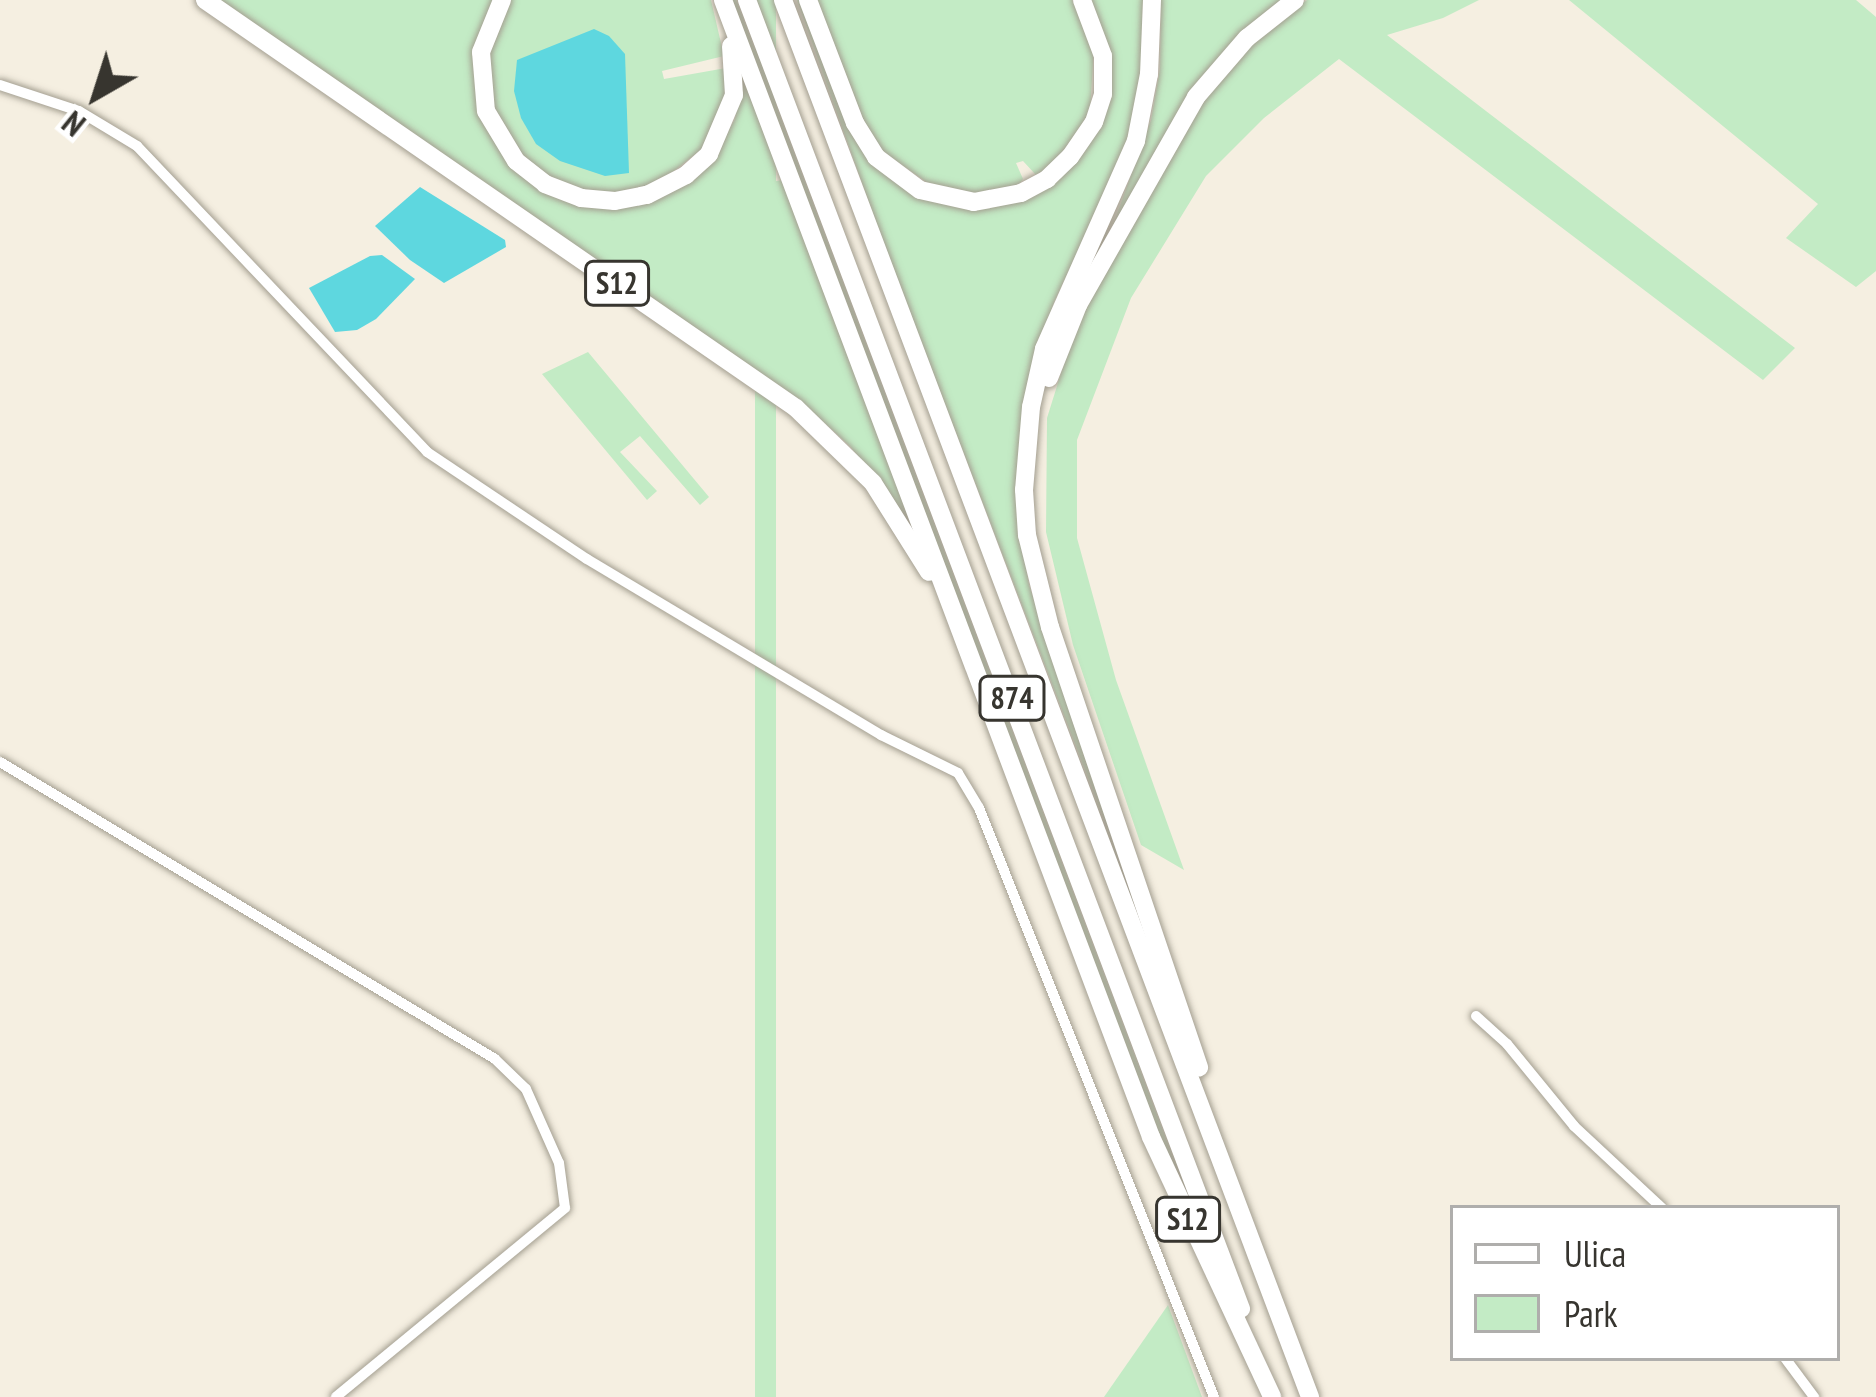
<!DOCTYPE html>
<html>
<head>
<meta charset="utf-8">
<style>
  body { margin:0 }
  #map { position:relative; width:1876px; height:1397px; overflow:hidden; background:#f5efe1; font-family:"PT Sans Narrow",sans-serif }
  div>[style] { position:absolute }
  .green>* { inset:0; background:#c3ebc5; transform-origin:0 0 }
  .water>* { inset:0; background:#5ed7df }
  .roads { filter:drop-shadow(0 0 3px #a49f91) drop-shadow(0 0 3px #a49f91) }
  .minor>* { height:10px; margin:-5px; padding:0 5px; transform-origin:5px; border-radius:5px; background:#fff }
  .motorway>* { height:18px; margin:-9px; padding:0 9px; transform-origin:9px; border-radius:9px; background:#fff }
  span { translate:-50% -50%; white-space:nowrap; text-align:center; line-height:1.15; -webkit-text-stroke:9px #fff; paint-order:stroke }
  .shield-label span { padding:3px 9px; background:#fff; border:3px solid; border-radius:9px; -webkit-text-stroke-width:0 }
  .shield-label { font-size:30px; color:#37352f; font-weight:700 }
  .legend { position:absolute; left:1450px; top:1205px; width:390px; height:156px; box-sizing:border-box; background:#fff; border:3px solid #afaeac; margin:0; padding:15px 21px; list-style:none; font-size:36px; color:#37352f }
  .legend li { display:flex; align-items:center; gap:24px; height:60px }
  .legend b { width:60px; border:3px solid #afaeac }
  .north { position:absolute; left:36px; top:36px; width:120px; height:120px; -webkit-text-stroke:9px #fff; paint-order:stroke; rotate:219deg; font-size:33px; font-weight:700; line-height:48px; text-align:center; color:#37352f }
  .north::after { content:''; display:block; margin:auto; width:42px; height:54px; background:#37352f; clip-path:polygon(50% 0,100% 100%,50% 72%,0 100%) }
</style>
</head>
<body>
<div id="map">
  <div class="green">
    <i style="clip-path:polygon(220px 0,494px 0,476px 56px,513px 166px,623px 206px,724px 139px,735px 119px,742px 75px,776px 167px,761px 177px,764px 183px,783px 180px,915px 529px,850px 446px,810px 410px)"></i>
    <i style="clip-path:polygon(511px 0,711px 0,724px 56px,662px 71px,664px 79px,726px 68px,728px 95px,702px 149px,657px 184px,618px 193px,576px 189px,550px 178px,519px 153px,492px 111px,487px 62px)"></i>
    <i style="clip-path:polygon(728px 0,736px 0,1186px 1192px,1167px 1156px)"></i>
    <i style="left:755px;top:0;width:21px;height:1493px"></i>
    <i style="clip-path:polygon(797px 0,804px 0,851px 127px,933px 201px,1030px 194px,1103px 112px,1088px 0,1143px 0,1141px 79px,1124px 154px,1054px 302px,1036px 356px,1018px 518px,1029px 585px,1125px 874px,884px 245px)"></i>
    <i style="clip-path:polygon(817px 0,1072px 0,1094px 46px,1090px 112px,1055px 164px,1036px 175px,1023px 161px,1016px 163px,1023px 179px,1018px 186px,976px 194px,931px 185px,883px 152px,867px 129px)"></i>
    <i style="clip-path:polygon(1161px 0,1285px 0,1247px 31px,1112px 228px,1151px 120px,1160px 69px)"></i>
    <i style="clip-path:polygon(1307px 0,1479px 0,1443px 18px,1387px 35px,1795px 348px,1763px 380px,1339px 59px,1264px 118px,1206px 176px,1131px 298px,1077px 440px,1077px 538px,1116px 680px,1184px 870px,1141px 845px,1073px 645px,1046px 532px,1047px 418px,1077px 322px,1211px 86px,1267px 28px)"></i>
    <i style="clip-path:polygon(1569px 0,1856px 0,1876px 17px,1876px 271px,1856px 287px,1786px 238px,1818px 204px)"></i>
    <i style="clip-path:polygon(588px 352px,709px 497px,700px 505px,640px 436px,620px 452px,657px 491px,647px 500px,542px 374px)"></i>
    <i style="clip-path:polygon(1168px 1305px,1202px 1397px,1104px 1397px)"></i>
  </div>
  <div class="water">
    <i style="clip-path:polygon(594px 29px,609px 36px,625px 54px,629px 173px,605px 176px,560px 161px,536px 144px,521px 118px,514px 91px,517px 60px)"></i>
    <i style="clip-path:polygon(420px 187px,505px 240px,506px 247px,444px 283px,410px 260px,375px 226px)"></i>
    <i style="clip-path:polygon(382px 255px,415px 279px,376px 319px,357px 330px,335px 332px,309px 288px,370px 256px)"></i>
  </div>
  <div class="roads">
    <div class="minor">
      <i style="left:0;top:85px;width:83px;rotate:18.2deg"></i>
      <i style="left:79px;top:111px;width:68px;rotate:31.1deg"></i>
      <i style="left:137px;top:146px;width:422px;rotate:46.5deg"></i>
      <i style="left:427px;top:452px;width:192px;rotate:33.8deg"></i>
      <i style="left:587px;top:559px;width:343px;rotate:30.9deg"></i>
      <i style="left:881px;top:735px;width:86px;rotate:26.3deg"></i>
      <i style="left:958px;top:773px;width:41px;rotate:59deg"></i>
      <i style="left:979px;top:808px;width:634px;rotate:68.25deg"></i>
      <i style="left:0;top:762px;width:577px;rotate:30.96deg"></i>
      <i style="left:495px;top:1059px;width:43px;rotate:44.1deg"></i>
      <i style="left:526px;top:1089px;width:81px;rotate:66deg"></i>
      <i style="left:559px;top:1163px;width:45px;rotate:82.4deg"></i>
      <i style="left:565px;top:1208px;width:297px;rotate:140.5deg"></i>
      <i style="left:1476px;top:1016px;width:42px;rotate:42.1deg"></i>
      <i style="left:1507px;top:1044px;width:106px;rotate:50.7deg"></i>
      <i style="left:1574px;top:1126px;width:120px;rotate:43deg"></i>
      <i style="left:1785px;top:1358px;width:49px;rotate:53.4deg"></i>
    </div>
    <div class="motorway">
      <i style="left:205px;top:0;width:718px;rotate:34.62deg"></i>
      <i style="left:796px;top:408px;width:107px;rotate:44.2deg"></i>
      <i style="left:873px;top:483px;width:105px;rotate:57.8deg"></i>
      <i style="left:502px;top:0;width:56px;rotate:112deg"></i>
      <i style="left:481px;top:52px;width:59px;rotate:85.2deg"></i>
      <i style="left:486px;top:111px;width:58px;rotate:59deg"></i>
      <i style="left:516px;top:161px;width:37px;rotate:38deg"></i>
      <i style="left:545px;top:184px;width:39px;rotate:21deg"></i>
      <i style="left:581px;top:198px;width:34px;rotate:5deg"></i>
      <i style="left:615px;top:201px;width:33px;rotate:-11deg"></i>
      <i style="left:647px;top:195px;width:44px;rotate:-27.1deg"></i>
      <i style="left:686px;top:175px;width:31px;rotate:-42deg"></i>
      <i style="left:709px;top:154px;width:64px;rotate:-67deg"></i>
      <i style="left:734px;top:95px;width:49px;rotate:-93.5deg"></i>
      <i style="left:723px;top:0;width:1215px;rotate:69.37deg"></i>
      <i style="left:1151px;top:1137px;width:287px;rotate:65deg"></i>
      <i style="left:747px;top:0;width:1399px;rotate:69.32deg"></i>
      <i style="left:783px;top:0;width:1493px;rotate:69.33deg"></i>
      <i style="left:808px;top:0;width:132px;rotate:69.1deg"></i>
      <i style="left:855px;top:123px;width:40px;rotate:58deg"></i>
      <i style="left:876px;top:157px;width:55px;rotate:36.9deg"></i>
      <i style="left:920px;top:190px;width:55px;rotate:12.5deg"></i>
      <i style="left:974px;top:202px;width:48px;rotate:-10.8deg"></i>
      <i style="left:1021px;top:193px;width:30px;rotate:-28deg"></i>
      <i style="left:1047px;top:179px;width:32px;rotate:-44deg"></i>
      <i style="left:1070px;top:157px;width:42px;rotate:-55.6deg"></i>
      <i style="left:1094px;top:122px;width:29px;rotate:-72deg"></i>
      <i style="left:1103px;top:94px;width:38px;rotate:-90deg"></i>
      <i style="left:1103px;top:56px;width:60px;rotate:-110.6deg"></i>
      <i style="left:1152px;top:0;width:74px;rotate:92.3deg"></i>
      <i style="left:1149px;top:74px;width:68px;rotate:101deg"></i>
      <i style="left:1136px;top:141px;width:227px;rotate:113.9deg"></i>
      <i style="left:1044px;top:349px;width:59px;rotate:102.6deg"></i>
      <i style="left:1031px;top:407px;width:83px;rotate:94.8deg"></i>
      <i style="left:1024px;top:490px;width:45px;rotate:86.2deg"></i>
      <i style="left:1027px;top:535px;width:95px;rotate:76deg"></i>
      <i style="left:1050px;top:627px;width:465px;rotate:71.3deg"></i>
      <i style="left:1049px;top:378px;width:79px;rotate:-68.3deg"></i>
      <i style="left:1078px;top:305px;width:239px;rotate:-60.4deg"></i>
      <i style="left:1196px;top:97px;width:78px;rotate:-49.2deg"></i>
      <i style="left:1247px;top:38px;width:61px;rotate:-38.4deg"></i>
    </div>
  </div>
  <div class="shield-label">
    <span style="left:617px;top:283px">S12</span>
    <span style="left:1012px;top:698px">874</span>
    <span style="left:1188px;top:1219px">S12</span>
  </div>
  <ul class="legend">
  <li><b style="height:15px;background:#fff"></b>Ulica</li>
  <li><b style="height:33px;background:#c3ebc5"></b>Park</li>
  </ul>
  <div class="north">N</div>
</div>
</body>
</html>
